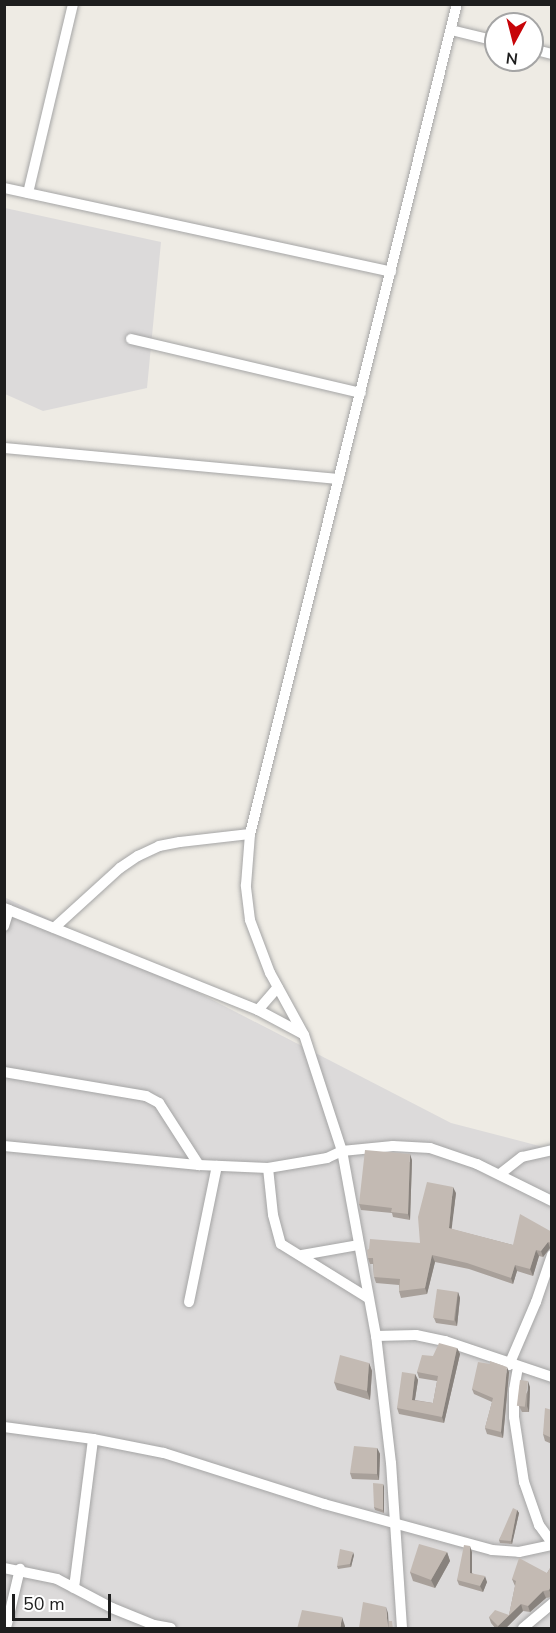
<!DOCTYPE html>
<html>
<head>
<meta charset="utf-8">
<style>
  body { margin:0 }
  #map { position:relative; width:556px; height:1633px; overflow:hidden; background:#eeebe4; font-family:"Nunito Sans",sans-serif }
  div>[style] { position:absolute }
  .residential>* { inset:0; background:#dcdada }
  .roads { filter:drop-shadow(0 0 2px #a5a5a5) drop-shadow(0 0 2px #a5a5a5) }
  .street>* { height:10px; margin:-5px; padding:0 5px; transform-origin:5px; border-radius:5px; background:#fff }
  .wall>* { inset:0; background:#a8a09a }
  .shaded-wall>* { inset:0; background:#88827d }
  .building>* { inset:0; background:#c3bab3; transform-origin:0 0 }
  span { translate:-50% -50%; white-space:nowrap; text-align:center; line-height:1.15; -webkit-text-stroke:6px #fff; paint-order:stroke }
  .frame { position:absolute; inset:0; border:6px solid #1e1e1e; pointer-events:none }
  .north { position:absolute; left:484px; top:12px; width:60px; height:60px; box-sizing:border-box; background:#fff; border:2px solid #a5a5a5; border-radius:50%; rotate:187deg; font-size:16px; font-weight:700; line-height:24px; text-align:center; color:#1e1e1e }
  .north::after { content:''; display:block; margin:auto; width:21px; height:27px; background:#c70408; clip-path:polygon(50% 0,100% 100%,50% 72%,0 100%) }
  .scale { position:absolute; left:12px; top:1594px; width:99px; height:27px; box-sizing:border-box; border:3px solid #1e1e1e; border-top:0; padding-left:8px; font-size:18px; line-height:21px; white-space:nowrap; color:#1e1e1e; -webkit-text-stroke:4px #fff; paint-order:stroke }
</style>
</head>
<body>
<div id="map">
  <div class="residential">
    <i style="clip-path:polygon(5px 208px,161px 242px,147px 388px,43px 411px,5px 394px)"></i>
    <i style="clip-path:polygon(4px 897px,137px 961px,451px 1123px,551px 1149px,551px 1628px,5px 1628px)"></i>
  </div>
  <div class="roads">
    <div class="street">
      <i style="left:451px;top:30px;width:46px;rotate:13.7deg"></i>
      <i style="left:532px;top:49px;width:21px;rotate:14deg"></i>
      <i style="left:4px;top:188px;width:396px;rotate:12.2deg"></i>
      <i style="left:28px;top:193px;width:194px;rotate:-76.6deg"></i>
      <i style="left:131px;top:339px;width:236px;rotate:13.2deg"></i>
      <i style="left:4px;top:448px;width:336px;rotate:5.3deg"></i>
      <i style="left:4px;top:908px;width:274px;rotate:21.9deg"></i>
      <i style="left:258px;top:1010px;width:51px;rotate:28.1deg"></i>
      <i style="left:4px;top:926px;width:17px;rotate:-73deg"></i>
      <i style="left:54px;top:928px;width:89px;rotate:-42.3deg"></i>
      <i style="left:120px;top:868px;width:22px;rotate:-34deg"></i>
      <i style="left:138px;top:856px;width:23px;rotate:-25deg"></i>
      <i style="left:159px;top:846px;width:21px;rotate:-11deg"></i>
      <i style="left:180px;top:842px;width:70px;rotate:-6.5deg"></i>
      <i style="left:258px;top:1010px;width:30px;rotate:-49deg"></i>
      <i style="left:4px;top:1072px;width:144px;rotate:9.6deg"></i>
      <i style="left:146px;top:1096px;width:15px;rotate:28deg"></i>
      <i style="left:159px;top:1103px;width:74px;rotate:57.2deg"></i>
      <i style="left:4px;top:1146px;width:196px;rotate:5.6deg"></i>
      <i style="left:199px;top:1165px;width:69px;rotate:2.5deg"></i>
      <i style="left:268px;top:1168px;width:60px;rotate:-9.6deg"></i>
      <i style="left:327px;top:1158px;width:17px;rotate:-25deg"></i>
      <i style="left:342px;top:1151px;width:51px;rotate:-5.6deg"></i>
      <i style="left:393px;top:1146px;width:37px;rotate:3deg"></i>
      <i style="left:430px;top:1148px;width:50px;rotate:18.8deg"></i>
      <i style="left:477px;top:1164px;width:84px;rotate:26.3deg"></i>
      <i style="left:268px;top:1168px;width:47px;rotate:83.9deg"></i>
      <i style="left:273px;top:1215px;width:30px;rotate:75deg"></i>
      <i style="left:281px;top:1244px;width:102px;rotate:31.8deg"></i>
      <i style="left:500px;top:1174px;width:28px;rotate:-38deg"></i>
      <i style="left:522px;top:1157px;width:31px;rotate:-13deg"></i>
      <i style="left:302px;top:1255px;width:58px;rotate:-10deg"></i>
      <i style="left:189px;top:1302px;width:139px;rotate:-78.4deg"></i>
      <i style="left:376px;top:1336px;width:40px;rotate:-1.4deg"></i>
      <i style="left:416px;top:1335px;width:30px;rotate:12deg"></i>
      <i style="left:445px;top:1341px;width:113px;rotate:18.6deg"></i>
      <i style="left:509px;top:1365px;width:69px;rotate:-66.8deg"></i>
      <i style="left:536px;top:1302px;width:50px;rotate:-71.2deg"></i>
      <i style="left:518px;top:1367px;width:23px;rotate:100deg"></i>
      <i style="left:514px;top:1390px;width:27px;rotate:90deg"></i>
      <i style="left:514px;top:1417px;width:66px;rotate:81.3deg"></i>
      <i style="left:524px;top:1482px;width:46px;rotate:70.8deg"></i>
      <i style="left:539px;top:1525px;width:22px;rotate:54deg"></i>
      <i style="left:4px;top:1427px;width:90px;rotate:7.7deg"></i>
      <i style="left:93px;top:1439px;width:72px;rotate:11.2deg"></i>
      <i style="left:164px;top:1453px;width:168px;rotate:17.7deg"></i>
      <i style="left:324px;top:1504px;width:174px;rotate:15.3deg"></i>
      <i style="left:492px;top:1550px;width:27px;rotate:4deg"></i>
      <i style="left:519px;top:1552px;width:34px;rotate:-12deg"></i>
      <i style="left:4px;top:1568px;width:54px;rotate:11.7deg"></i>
      <i style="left:57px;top:1579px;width:62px;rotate:27.8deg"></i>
      <i style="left:112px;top:1608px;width:45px;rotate:22deg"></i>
      <i style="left:154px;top:1625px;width:17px;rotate:10deg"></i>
      <i style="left:74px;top:1588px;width:150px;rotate:-82.7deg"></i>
      <i style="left:6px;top:1628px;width:61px;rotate:-76.7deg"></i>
      <i style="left:402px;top:1628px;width:165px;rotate:-93.8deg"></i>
      <i style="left:391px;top:1463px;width:128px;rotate:-96.7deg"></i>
      <i style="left:376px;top:1336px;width:188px;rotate:-100.4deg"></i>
      <i style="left:342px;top:1151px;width:122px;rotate:-108.1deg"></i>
      <i style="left:304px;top:1035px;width:71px;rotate:-118.7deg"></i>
      <i style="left:270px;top:973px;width:57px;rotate:-110.7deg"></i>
      <i style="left:250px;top:920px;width:35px;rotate:-97deg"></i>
      <i style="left:246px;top:885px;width:51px;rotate:-85.5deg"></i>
      <i style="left:250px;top:834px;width:855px;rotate:-76deg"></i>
      <i style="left:523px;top:1628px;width:38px;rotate:-40deg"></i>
    </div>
  </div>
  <div class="wall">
    <i style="clip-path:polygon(412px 1160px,410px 1220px,393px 1217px,392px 1213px,361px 1210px,359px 1204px)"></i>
    <i style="clip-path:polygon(456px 1193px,451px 1229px,513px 1245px,552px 1232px,552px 1248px,550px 1248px,543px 1257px,539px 1256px,533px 1276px,517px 1271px,513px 1284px,469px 1269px,435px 1262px,427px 1294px,401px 1298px,399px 1291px,399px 1285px,376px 1283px,374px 1277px,373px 1264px,370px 1264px,368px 1258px,420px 1243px)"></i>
    <i style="clip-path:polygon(458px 1292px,460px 1298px,457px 1326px,436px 1323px,434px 1318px)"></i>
    <i style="clip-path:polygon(457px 1348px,460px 1354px,444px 1423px,399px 1414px,397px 1408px,415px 1374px,418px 1380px,415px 1400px,433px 1403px,437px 1381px,419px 1378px,417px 1372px,433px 1356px)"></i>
    <i style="clip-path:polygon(369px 1363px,372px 1371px,370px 1400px,337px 1390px,334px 1382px)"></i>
    <i style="clip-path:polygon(509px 1372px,503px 1438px,487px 1434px,485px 1428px,492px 1402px,474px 1394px,472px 1389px)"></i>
    <i style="clip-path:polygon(530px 1387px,529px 1412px,522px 1412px,519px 1406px)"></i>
    <i style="clip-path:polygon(552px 1410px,552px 1444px,545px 1441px,543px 1434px)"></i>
    <i style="clip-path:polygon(377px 1448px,380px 1454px,379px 1480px,352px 1479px,350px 1473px)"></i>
    <i style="clip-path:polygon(383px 1484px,384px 1487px,384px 1513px,375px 1510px,374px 1507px)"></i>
    <i style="clip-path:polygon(517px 1510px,519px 1513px,512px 1544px,500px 1543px,499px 1540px)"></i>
    <i style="clip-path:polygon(447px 1552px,450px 1561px,435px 1588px,413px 1581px,410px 1572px)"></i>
    <i style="clip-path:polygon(472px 1552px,472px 1573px,487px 1582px,483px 1592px,459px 1585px,457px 1580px)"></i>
    <i style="clip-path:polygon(354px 1555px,351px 1567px,338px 1569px,337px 1566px)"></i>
    <i style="clip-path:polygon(552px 1565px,552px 1597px,546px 1598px,530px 1612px,523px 1611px,505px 1629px,496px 1629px,491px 1623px,489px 1617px,509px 1615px,515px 1586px,512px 1579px,547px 1573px)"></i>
  </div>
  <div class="shaded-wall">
    <i style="clip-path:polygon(410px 1154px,412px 1160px,410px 1220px,408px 1214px)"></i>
    <i style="clip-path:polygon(453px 1187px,456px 1193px,451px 1234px,449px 1228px)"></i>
    <i style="clip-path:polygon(548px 1242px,550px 1248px,543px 1257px,541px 1251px)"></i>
    <i style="clip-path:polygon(536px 1250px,539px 1256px,533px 1276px,530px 1269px)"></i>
    <i style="clip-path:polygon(432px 1255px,435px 1262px,427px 1294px,425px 1288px)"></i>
    <i style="clip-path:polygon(515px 1265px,517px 1271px,513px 1284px,511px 1278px)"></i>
    <i style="clip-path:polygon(458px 1292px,460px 1298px,457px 1326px,455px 1320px)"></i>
    <i style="clip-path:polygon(457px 1348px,460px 1354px,444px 1423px,442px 1417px)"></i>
    <i style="clip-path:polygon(369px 1363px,372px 1371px,370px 1400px,367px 1391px)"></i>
    <i style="clip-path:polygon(507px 1367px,509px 1372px,503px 1438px,501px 1432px)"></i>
    <i style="clip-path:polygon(415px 1374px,418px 1380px,414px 1405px,412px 1400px)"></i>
    <i style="clip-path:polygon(528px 1381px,530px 1387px,529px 1412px,527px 1406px)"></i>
    <i style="clip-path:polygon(377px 1448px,380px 1454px,379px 1480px,377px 1474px)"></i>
    <i style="clip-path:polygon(383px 1484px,384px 1487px,384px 1513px,383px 1510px)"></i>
    <i style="clip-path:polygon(517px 1510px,519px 1513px,512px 1544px,511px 1541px)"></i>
    <i style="clip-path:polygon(470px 1546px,472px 1552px,472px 1579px,470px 1573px)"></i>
    <i style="clip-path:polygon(353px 1552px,354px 1555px,351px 1567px,350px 1564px)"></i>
    <i style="clip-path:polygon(447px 1552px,450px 1561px,435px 1588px,431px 1580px)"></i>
    <i style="clip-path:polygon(485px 1576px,487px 1582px,483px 1592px,480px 1586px)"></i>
    <i style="clip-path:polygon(552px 1584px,552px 1596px,549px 1590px)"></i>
    <i style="clip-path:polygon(543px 1591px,546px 1598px,530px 1612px,528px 1606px)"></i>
    <i style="clip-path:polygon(521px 1604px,523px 1611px,505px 1629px,499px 1629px,498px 1626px)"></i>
    <i style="clip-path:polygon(386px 1607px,388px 1613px,389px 1629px,388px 1629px)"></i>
    <i style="clip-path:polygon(342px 1617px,345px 1626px,345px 1629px,340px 1629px)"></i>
  </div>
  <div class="building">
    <i style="clip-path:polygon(365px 1150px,410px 1154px,408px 1214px,391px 1212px,392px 1208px,359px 1204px)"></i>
    <i style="clip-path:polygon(427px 1182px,453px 1187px,449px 1228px,513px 1245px,520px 1214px,552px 1232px,552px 1243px,548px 1242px,541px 1251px,536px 1250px,530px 1269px,515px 1265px,511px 1278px,467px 1263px,432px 1255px,425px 1288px,399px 1291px,400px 1279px,374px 1277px,373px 1258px,368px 1258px,367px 1250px,369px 1249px,370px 1239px,420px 1243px,418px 1217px)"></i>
    <i style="left:437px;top:1289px;width:21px;height:29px;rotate:8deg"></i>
    <i style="clip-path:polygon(439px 1343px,457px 1348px,442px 1417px,397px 1408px,402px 1372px,415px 1374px,412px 1400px,433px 1403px,438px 1376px,417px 1372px,422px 1355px,433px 1356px)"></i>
    <i style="clip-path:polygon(340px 1355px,369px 1363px,367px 1391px,334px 1382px)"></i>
    <i style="clip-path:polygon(490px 1361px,507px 1367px,501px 1432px,485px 1428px,493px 1398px,472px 1389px,478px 1362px,490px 1364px)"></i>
    <i style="left:520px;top:1380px;width:8px;height:26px;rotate:7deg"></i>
    <i style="clip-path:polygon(545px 1408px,552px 1410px,552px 1438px,543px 1434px)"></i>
    <i style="clip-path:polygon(354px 1446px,377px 1448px,377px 1474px,350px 1473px)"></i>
    <i style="clip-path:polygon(373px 1483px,383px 1484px,383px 1510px,374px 1507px)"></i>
    <i style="clip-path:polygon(513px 1508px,517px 1510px,511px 1541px,499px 1540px)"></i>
    <i style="clip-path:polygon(419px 1544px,447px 1552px,431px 1580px,410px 1572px)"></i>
    <i style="clip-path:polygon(464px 1545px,470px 1546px,470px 1573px,485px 1576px,480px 1586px,457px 1580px)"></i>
    <i style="clip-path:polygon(340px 1549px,353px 1552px,350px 1564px,337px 1566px)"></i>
    <i style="clip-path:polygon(519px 1558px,547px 1573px,552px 1565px,552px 1584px,549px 1590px,543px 1591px,528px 1606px,521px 1604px,498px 1626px,489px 1617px,495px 1610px,509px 1615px,516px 1581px,512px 1579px)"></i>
    <i style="clip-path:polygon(363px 1602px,386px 1607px,388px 1629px,359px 1628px)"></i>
    <i style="clip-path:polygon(302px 1610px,342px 1617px,340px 1629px,297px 1629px)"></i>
    <i style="clip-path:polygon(389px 1621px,392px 1621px,393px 1629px,388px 1629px)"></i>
  </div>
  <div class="frame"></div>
  <div class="north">N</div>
  <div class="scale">50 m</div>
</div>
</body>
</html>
